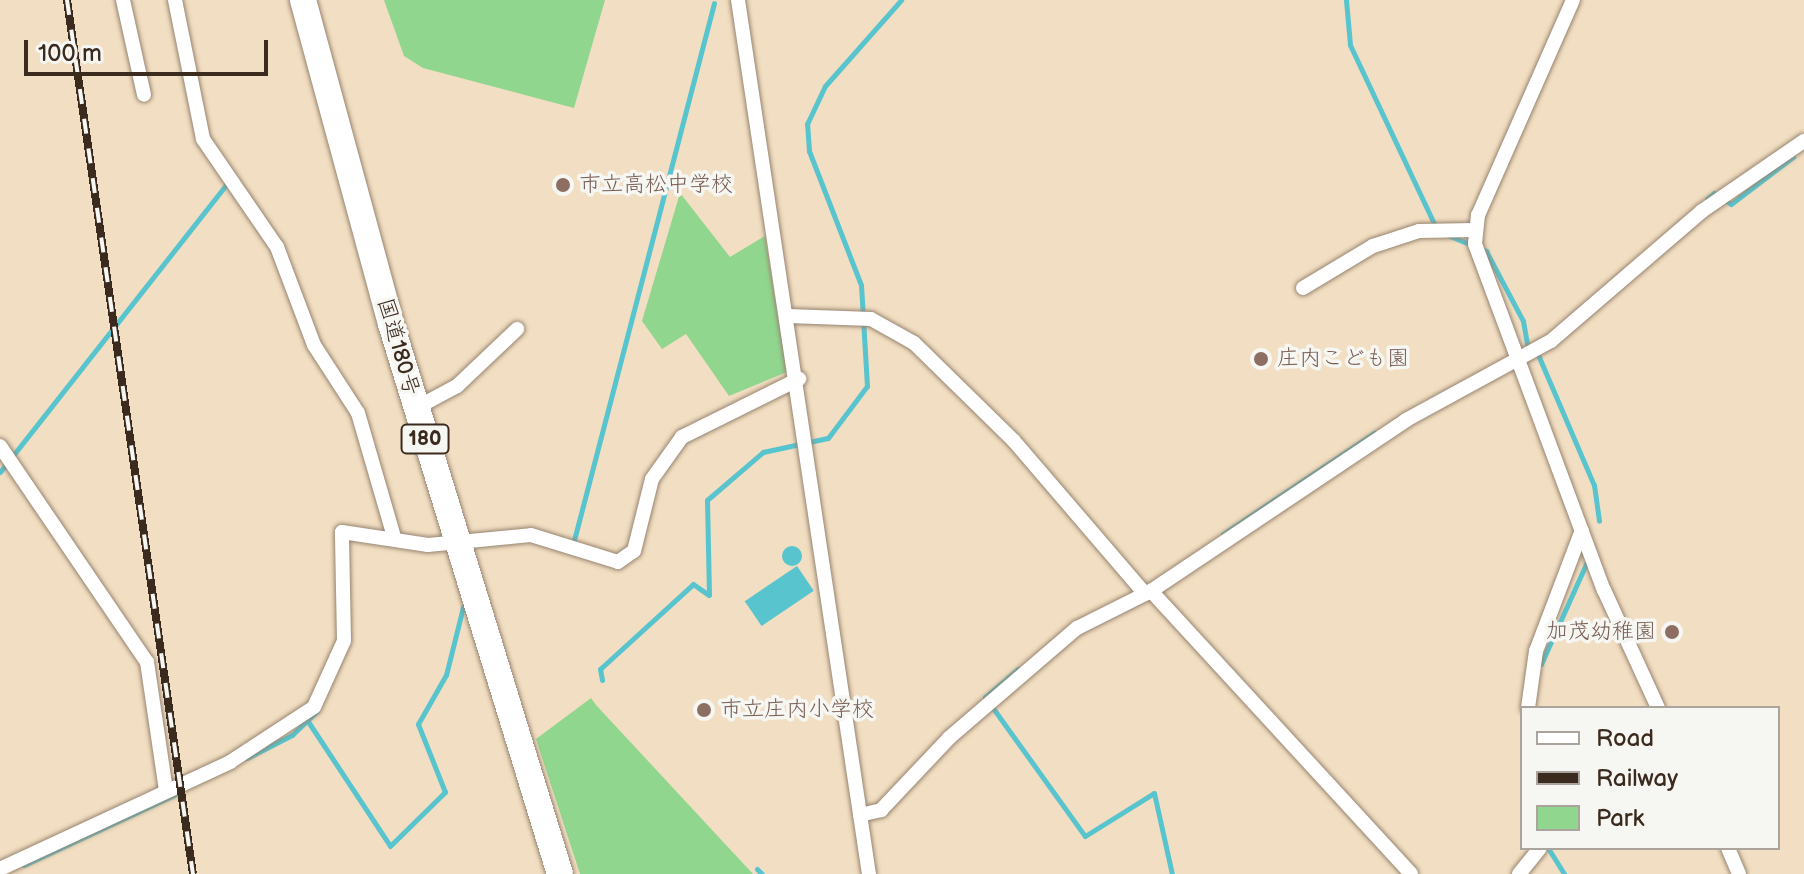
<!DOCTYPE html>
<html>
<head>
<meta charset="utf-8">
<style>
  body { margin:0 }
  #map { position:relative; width:1804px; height:874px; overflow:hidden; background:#f2dec2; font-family:"Balsamiq Sans","Klee One",sans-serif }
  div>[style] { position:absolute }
  .green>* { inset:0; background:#91d68f }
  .water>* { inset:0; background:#57c4ce; transform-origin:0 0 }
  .round { border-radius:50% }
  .stream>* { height:5px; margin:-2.5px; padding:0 2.5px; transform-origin:2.5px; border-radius:2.5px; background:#57c4ce }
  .roads { filter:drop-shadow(0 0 2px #968470) drop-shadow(0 0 2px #968470) }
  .street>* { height:14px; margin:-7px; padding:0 7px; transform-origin:7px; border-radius:7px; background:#fff }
  .highway>* { height:26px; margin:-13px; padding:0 13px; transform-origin:13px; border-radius:13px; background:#fff }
  .rail>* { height:8px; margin-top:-4px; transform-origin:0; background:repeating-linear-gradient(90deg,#f6f6f2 0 15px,#3b2a1e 0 30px); box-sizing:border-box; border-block:2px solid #3b2a1e }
  .dots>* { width:22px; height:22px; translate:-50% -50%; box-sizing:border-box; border:4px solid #f6f6f2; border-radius:50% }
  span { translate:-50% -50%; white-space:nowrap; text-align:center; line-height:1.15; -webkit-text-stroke:7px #f6f6f2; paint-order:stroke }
  .shield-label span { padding:2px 6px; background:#f6f6f2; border:2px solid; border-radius:6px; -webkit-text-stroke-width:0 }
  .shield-label { font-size:20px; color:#3b2a1e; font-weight:700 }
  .education-label { font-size:22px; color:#785e54 }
  .left { translate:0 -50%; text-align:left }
  .right { translate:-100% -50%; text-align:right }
  .street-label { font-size:22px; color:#3b2a1e }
  .legend { position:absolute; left:1520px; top:706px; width:260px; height:144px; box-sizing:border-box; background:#f6f6f2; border:2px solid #aba49d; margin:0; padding:10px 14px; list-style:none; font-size:24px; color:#3b2a1e }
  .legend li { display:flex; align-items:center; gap:16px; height:40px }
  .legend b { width:40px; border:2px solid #aba49d }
  .scale { position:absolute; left:24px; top:40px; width:244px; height:36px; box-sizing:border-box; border:4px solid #3b2a1e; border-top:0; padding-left:10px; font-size:24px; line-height:28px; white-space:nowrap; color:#3b2a1e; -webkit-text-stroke:6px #f6f6f2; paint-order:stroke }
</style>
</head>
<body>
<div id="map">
  <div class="green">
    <i style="clip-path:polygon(384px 0,605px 0,574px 108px,423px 68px,404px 56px)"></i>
    <i style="clip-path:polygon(680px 193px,730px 257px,765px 236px,787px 372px,729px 396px,686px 334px,662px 349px,642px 321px)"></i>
    <i style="clip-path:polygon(591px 698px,596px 705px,753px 874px,580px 874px,536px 739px)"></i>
  </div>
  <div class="water">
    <i class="round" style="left:782px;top:546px;width:20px;height:20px"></i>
    <i style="left:797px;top:566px;width:30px;height:63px;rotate:56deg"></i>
  </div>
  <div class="stream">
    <i style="left:1346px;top:0;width:45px;rotate:84.9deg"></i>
    <i style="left:1350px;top:45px;width:200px;rotate:64.8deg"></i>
    <i style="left:1707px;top:199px;width:9px;rotate:-41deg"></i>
    <i style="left:1714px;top:193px;width:20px;rotate:33deg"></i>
    <i style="left:1731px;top:204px;width:78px;rotate:-37.2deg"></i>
    <i style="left:1443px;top:233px;width:47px;rotate:22.7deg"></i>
    <i style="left:1486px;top:251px;width:79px;rotate:62.1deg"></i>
    <i style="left:1523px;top:321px;width:27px;rotate:80deg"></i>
    <i style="left:1536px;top:350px;width:147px;rotate:66.8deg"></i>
    <i style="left:1594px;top:485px;width:36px;rotate:82deg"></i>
    <i style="left:0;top:472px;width:369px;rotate:-51.8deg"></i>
    <i style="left:1223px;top:534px;width:182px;rotate:-33.8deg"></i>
    <i style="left:573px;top:544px;width:559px;rotate:-75.39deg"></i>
    <i style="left:1541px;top:664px;width:110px;rotate:-65.8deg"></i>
    <i style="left:1018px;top:669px;width:43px;rotate:139.7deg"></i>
    <i style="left:985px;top:697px;width:171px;rotate:54.3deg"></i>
    <i style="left:1085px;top:836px;width:81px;rotate:-31.9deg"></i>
    <i style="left:1154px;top:793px;width:83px;rotate:77.5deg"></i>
    <i style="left:602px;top:680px;width:11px;rotate:-100deg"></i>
    <i style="left:600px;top:669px;width:126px;rotate:-42.4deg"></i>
    <i style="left:693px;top:584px;width:19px;rotate:35deg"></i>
    <i style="left:709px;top:595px;width:95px;rotate:-91.2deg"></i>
    <i style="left:707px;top:500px;width:74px;rotate:-40.6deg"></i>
    <i style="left:763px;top:452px;width:66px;rotate:-12.2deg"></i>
    <i style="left:828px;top:438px;width:65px;rotate:-53.1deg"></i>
    <i style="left:867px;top:386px;width:101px;rotate:-93.4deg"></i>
    <i style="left:861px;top:285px;width:144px;rotate:-111.2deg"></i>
    <i style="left:809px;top:151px;width:27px;rotate:-94deg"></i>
    <i style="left:807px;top:124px;width:42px;rotate:-64.7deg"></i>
    <i style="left:825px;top:86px;width:115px;rotate:-48.5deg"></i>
    <i style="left:309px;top:723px;width:147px;rotate:56.6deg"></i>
    <i style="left:390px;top:846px;width:77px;rotate:-44.5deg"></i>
    <i style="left:445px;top:792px;width:73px;rotate:-111.7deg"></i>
    <i style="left:418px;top:724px;width:56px;rotate:-60.3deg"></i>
    <i style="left:446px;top:675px;width:70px;rotate:-76deg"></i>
    <i style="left:247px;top:758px;width:51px;rotate:-27.1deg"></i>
    <i style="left:292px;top:735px;width:35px;rotate:-44deg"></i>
    <i style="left:1548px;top:848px;width:31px;rotate:58deg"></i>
    <i style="left:24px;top:865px;width:166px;rotate:-25deg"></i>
    <i style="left:757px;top:869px;width:7px;rotate:45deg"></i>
  </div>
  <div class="roads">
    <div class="street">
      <i style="left:123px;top:0;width:97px;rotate:77.5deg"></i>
      <i style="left:175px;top:0;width:142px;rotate:78.6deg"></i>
      <i style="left:203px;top:139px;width:131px;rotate:55.6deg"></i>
      <i style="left:277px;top:247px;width:105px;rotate:69.3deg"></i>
      <i style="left:314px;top:345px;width:81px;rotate:57.1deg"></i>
      <i style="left:358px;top:413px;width:129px;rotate:73.8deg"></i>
      <i style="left:738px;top:0;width:884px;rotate:81.48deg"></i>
      <i style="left:1573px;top:0;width:235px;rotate:113.8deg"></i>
      <i style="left:1478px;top:215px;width:29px;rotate:96deg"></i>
      <i style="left:1475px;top:244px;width:369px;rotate:69.6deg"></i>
      <i style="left:1604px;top:590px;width:130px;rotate:65.4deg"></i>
      <i style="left:1303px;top:288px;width:82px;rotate:-31deg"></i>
      <i style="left:1373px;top:246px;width:48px;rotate:-18.1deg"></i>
      <i style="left:1419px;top:231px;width:55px;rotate:-1deg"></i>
      <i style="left:788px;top:316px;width:83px;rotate:2.1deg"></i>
      <i style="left:871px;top:319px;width:49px;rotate:29.2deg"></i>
      <i style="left:914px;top:343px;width:140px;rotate:44.4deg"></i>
      <i style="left:1014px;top:441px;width:201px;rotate:49.4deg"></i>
      <i style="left:416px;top:408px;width:47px;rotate:-28.2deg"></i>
      <i style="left:457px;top:386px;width:83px;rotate:-43.5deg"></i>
      <i style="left:0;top:446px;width:261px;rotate:55.8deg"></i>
      <i style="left:147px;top:662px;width:130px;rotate:81.6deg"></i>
      <i style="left:1151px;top:591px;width:384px;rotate:47.4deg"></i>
      <i style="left:1528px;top:708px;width:58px;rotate:-82deg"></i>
      <i style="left:1536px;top:651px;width:129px;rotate:-69.2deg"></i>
      <i style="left:860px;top:815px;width:22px;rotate:-13deg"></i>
      <i style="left:881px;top:810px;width:99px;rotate:-46.6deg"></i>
      <i style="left:949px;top:738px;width:169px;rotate:-40.7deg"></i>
      <i style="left:1077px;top:628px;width:83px;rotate:-26.6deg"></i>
      <i style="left:1151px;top:591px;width:307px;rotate:-33.8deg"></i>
      <i style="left:1406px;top:420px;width:165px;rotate:-28.6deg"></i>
      <i style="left:1551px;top:341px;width:199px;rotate:-40.7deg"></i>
      <i style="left:1702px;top:211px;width:124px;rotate:-34.5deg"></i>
      <i style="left:1728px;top:848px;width:28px;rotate:67deg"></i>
      <i style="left:0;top:869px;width:254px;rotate:-24.9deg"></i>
      <i style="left:230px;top:762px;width:100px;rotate:-33.2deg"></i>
      <i style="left:314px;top:707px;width:72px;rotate:-65.6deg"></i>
      <i style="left:344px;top:641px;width:109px;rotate:-91.1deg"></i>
      <i style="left:342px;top:532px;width:87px;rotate:8.6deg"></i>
      <i style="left:428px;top:545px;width:103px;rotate:-5.5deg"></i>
      <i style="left:531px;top:535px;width:91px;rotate:17.2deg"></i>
      <i style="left:618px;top:562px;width:19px;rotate:-35deg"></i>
      <i style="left:634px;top:551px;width:74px;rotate:-76deg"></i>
      <i style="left:652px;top:479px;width:52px;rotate:-54.5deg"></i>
      <i style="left:682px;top:437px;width:131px;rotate:-26.4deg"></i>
      <i style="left:1519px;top:874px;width:33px;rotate:-51deg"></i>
    </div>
    <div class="highway">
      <i style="left:303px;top:0;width:336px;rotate:74.8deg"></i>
      <i style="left:391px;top:324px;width:575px;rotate:72.92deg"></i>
    </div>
  </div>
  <div class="rail">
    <i style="left:67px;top:0;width:883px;rotate:81.8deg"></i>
  </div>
  <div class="dots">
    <i style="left:563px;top:185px;background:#8d6e63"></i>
    <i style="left:1261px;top:359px;background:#8d6e63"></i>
    <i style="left:1672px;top:632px;background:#8d6e63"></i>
    <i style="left:704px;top:710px;background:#8d6e63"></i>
  </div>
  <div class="shield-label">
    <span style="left:425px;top:439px">180</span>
  </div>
  <div class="education-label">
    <span class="left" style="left:579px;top:185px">市立高松中学校</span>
    <span class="left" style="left:1277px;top:359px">庄内こども園</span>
    <span class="right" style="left:1656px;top:632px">加茂幼稚園</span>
    <span class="left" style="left:720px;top:710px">市立庄内小学校</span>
  </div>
  <div class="street-label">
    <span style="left:398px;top:347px;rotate:74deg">国道180号</span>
  </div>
  <ul class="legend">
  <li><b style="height:10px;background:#fff"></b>Road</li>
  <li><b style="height:10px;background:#3b2a1e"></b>Railway</li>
  <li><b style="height:22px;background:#91d68f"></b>Park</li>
  </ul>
  <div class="scale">100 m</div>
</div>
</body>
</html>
